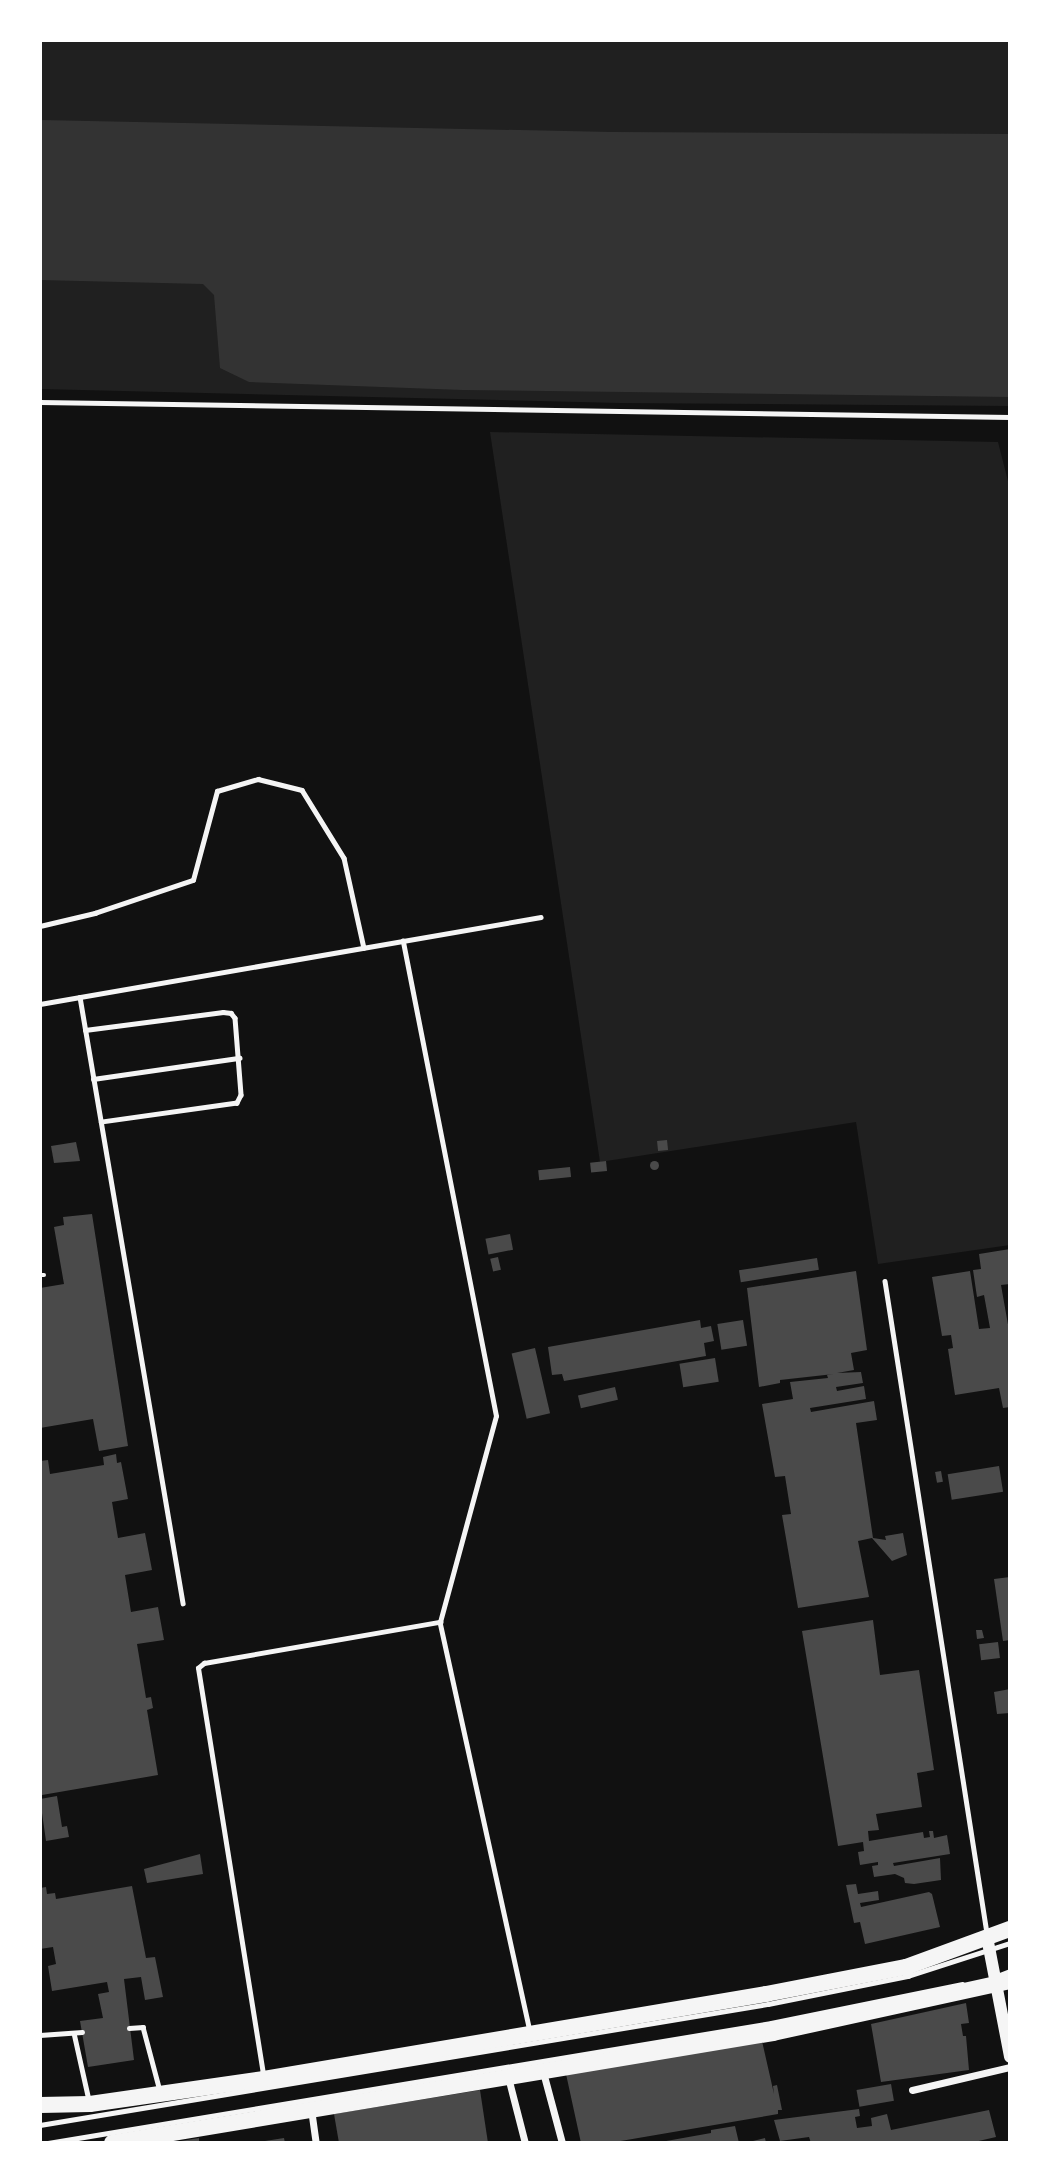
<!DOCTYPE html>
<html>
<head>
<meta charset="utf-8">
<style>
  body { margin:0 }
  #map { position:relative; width:1050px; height:2183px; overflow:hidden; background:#111; font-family:"Archivo Narrow",sans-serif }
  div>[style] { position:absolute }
  .green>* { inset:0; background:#202020 }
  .water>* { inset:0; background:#333 }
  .building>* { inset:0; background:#4a4a4a; transform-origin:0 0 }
  .round { border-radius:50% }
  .service>* { height:4.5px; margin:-2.25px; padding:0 2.25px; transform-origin:2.25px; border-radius:2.25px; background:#f5f5f5 }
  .minor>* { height:7px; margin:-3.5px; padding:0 3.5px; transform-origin:3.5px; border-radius:3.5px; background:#f5f5f5 }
  .tertiary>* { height:12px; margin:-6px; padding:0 6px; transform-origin:6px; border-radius:6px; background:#f5f5f5 }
  .primary>* { height:16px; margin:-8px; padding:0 8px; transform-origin:8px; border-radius:8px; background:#f5f5f5 }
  span { translate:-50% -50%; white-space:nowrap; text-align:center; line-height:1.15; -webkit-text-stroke:6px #fff; paint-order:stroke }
  .frame { position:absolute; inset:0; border:42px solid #fff; pointer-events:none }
</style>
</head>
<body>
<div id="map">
  <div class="green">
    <i style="clip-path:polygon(40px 40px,1010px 40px,1010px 406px,619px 403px,40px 389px)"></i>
    <i style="clip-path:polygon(490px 432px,998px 442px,1010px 489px,1010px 1245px,878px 1264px,856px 1122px,600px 1162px)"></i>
  </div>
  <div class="water">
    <i style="clip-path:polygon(40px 120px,611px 132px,1010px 134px,1010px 397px,463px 390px,249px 382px,220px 368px,214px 295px,203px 284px,40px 280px)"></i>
  </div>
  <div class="building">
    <i style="left:667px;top:1140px;width:10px;height:10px;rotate:84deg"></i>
    <i style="clip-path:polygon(76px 1142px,80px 1161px,54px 1163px,51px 1146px)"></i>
    <i class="round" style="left:649.5px;top:1160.5px;width:9px;height:9px"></i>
    <i style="left:606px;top:1161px;width:10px;height:16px;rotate:84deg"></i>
    <i style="left:570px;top:1167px;width:10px;height:32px;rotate:84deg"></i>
    <i style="clip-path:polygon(92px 1214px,128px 1446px,99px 1451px,93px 1419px,40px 1428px,40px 1288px,64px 1284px,54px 1227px,64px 1225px,63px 1217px)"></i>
    <i style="left:510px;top:1234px;width:16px;height:25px;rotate:79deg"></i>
    <i style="clip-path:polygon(1010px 1249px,1010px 1284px,1001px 1285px,1010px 1336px,1010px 1407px,1003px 1408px,999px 1388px,955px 1395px,948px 1349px,953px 1348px,951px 1335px,942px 1336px,932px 1277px,970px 1271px,979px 1329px,990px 1328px,984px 1295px,977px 1297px,973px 1270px,981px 1269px,979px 1254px)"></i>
    <i style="left:498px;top:1257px;width:13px;height:8px;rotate:77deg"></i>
    <i style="left:817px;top:1258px;width:12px;height:79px;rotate:81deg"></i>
    <i style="clip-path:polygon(856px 1271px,867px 1350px,851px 1353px,854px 1370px,837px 1373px,861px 1372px,863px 1383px,836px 1387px,837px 1391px,864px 1386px,866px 1399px,810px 1408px,811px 1412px,874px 1401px,877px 1420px,856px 1423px,873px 1538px,886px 1540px,885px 1536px,903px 1533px,907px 1555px,892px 1561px,872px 1538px,858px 1541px,869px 1597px,798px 1608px,782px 1515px,791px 1514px,785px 1476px,775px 1477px,762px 1404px,793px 1399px,790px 1382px,828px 1378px,827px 1375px,834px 1374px,780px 1380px,780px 1383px,759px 1387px,747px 1288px)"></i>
    <i style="clip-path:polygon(700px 1320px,701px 1328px,711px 1326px,714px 1341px,704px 1343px,706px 1356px,564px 1381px,562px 1374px,552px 1375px,548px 1347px)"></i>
    <i style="left:743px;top:1320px;width:26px;height:26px;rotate:81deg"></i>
    <i style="left:535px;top:1348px;width:67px;height:24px;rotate:77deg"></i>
    <i style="left:715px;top:1358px;width:24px;height:36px;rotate:81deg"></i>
    <i style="left:615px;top:1387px;width:13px;height:38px;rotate:77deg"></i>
    <i style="clip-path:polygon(116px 1454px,117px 1463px,121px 1462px,128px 1499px,112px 1502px,118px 1538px,145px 1533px,152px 1570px,125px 1575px,131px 1612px,158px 1607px,164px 1640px,137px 1644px,146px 1698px,151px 1697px,153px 1708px,147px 1710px,158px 1775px,42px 1795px,40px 1461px,48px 1460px,50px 1474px,104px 1465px,103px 1457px)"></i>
    <i style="left:999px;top:1466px;width:26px;height:52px;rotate:81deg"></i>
    <i style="left:941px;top:1471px;width:11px;height:6px;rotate:80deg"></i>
    <i style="clip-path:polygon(1010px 1577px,1010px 1640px,1003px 1641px,994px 1579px)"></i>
    <i style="clip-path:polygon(873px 1620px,880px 1675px,919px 1670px,934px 1770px,917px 1773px,922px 1807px,876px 1814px,879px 1830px,868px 1831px,869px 1841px,923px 1832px,924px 1838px,930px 1837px,929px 1831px,933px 1831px,934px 1838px,947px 1835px,950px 1854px,893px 1863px,894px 1866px,940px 1858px,941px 1880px,914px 1884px,905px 1883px,904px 1878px,895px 1874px,874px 1877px,872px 1866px,878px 1865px,878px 1862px,860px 1865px,858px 1852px,864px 1851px,863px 1842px,838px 1846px,802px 1631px)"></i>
    <i style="clip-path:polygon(976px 1630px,982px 1630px,984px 1638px,977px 1639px)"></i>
    <i style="left:998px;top:1642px;width:16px;height:19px;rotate:83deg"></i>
    <i style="clip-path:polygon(1010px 1689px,1010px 1713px,997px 1714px,994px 1692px)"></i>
    <i style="clip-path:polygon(57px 1796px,62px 1827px,67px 1826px,69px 1837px,46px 1841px,40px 1799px)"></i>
    <i style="clip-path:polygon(200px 1854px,203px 1874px,147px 1883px,144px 1869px)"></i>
    <i style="clip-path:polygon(856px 1884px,858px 1894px,878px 1891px,879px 1900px,860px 1903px,861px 1907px,929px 1892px,932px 1894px,940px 1927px,865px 1944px,860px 1922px,854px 1923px,846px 1885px)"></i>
    <i style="clip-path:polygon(132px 1886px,146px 1958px,155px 1957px,163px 1997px,145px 2000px,141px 1977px,124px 1979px,134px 2060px,88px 2067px,80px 2021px,103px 2018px,98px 1994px,109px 1992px,107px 1982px,52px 1991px,48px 1966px,56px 1964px,53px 1947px,40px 1949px,40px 1888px,46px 1887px,47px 1894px,55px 1893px,56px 1899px)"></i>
    <i style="clip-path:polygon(966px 2003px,969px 2023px,961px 2024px,963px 2036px,966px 2036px,969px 2070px,881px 2082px,871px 2024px)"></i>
    <i style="clip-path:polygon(762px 2041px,774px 2094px,773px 2086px,777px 2085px,782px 2110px,778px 2110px,778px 2114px,609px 2143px,581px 2143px,566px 2074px)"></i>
    <i style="left:891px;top:2084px;width:17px;height:35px;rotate:80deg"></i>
    <i style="clip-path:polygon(480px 2090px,488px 2143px,339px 2143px,334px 2114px)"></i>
    <i style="clip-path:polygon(859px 2109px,860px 2116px,855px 2117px,857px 2128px,872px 2126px,871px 2118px,887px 2114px,891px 2130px,989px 2110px,996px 2137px,970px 2143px,811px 2143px,809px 2137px,780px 2141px,774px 2120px)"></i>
    <i style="clip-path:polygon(735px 2126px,739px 2143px,655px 2143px,711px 2133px,711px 2130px)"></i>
    <i style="clip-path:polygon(199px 2138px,199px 2143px,181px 2143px,181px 2141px)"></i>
    <i style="clip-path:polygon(284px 2138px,285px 2143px,265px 2143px,265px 2141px)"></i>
    <i style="clip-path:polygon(765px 2138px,766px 2143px,749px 2143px,749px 2142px)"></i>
  </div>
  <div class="service">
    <i style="left:40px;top:402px;width:970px;rotate:0.89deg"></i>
    <i style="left:40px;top:926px;width:57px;rotate:-13.3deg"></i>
    <i style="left:95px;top:913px;width:103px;rotate:-18.6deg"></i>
    <i style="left:193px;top:880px;width:92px;rotate:-74.9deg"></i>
    <i style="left:217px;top:791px;width:43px;rotate:-16.3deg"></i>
    <i style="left:258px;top:779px;width:45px;rotate:14deg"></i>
    <i style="left:302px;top:790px;width:80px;rotate:58.3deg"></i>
    <i style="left:344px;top:858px;width:92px;rotate:77.5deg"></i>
    <i style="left:80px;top:997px;width:615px;rotate:80.35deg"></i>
    <i style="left:40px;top:1004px;width:508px;rotate:-9.85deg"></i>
    <i style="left:85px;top:1030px;width:139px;rotate:-7.4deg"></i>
    <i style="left:223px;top:1012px;width:8px;rotate:7deg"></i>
    <i style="left:231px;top:1013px;width:6px;rotate:51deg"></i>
    <i style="left:235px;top:1018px;width:77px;rotate:85.5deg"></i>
    <i style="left:241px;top:1095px;width:9px;rotate:117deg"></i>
    <i style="left:237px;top:1103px;width:137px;rotate:172deg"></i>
    <i style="left:93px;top:1079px;width:148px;rotate:-8.2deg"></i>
    <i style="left:40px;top:1275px;width:4px"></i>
    <i style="left:885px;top:1281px;width:660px;rotate:81.11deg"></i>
    <i style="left:440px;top:1622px;width:418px;rotate:77.6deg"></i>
    <i style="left:997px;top:1976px;width:14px;rotate:-21deg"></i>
    <i style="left:129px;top:2028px;width:14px;rotate:-4deg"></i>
    <i style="left:143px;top:2027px;width:66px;rotate:75.1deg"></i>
    <i style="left:74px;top:2033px;width:69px;rotate:77.4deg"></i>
    <i style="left:40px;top:2035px;width:42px;rotate:-4.1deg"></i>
    <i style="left:263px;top:2074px;width:411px;rotate:-99.1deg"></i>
    <i style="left:198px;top:1668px;width:8px;rotate:-40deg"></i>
    <i style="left:204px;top:1663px;width:240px;rotate:-9.9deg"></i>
    <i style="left:440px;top:1622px;width:213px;rotate:-74.8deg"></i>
    <i style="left:496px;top:1416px;width:484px;rotate:-101.1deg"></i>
    <i style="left:40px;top:2125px;width:738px;rotate:-9.44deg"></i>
    <i style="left:768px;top:2004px;width:143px;rotate:-11.3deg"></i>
    <i style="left:908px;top:1976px;width:107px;rotate:-17.9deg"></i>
    <i style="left:48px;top:2143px;width:733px;rotate:-9.42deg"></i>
    <i style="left:771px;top:2023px;width:195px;rotate:-11.5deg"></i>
  </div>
  <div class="minor">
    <i style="left:543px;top:2072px;width:73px;rotate:75deg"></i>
    <i style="left:508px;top:2077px;width:68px;rotate:75.6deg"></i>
    <i style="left:912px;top:2090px;width:101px;rotate:-13.2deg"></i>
    <i style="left:311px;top:2109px;width:34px;rotate:82deg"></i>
  </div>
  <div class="tertiary">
    <i style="left:987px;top:1937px;width:122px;rotate:79.1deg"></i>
  </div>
  <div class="primary">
    <i style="left:40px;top:2105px;width:50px;rotate:-1.1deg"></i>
    <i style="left:90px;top:2104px;width:176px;rotate:-8.2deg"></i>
    <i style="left:264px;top:2079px;width:509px;rotate:-9.61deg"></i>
    <i style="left:766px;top:1994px;width:143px;rotate:-10.9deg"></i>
    <i style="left:906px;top:1967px;width:111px;rotate:-20.1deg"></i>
    <i style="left:112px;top:2143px;width:670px;rotate:-9.45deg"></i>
    <i style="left:773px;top:2033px;width:243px;rotate:-12.4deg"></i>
  </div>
  <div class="frame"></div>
</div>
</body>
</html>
